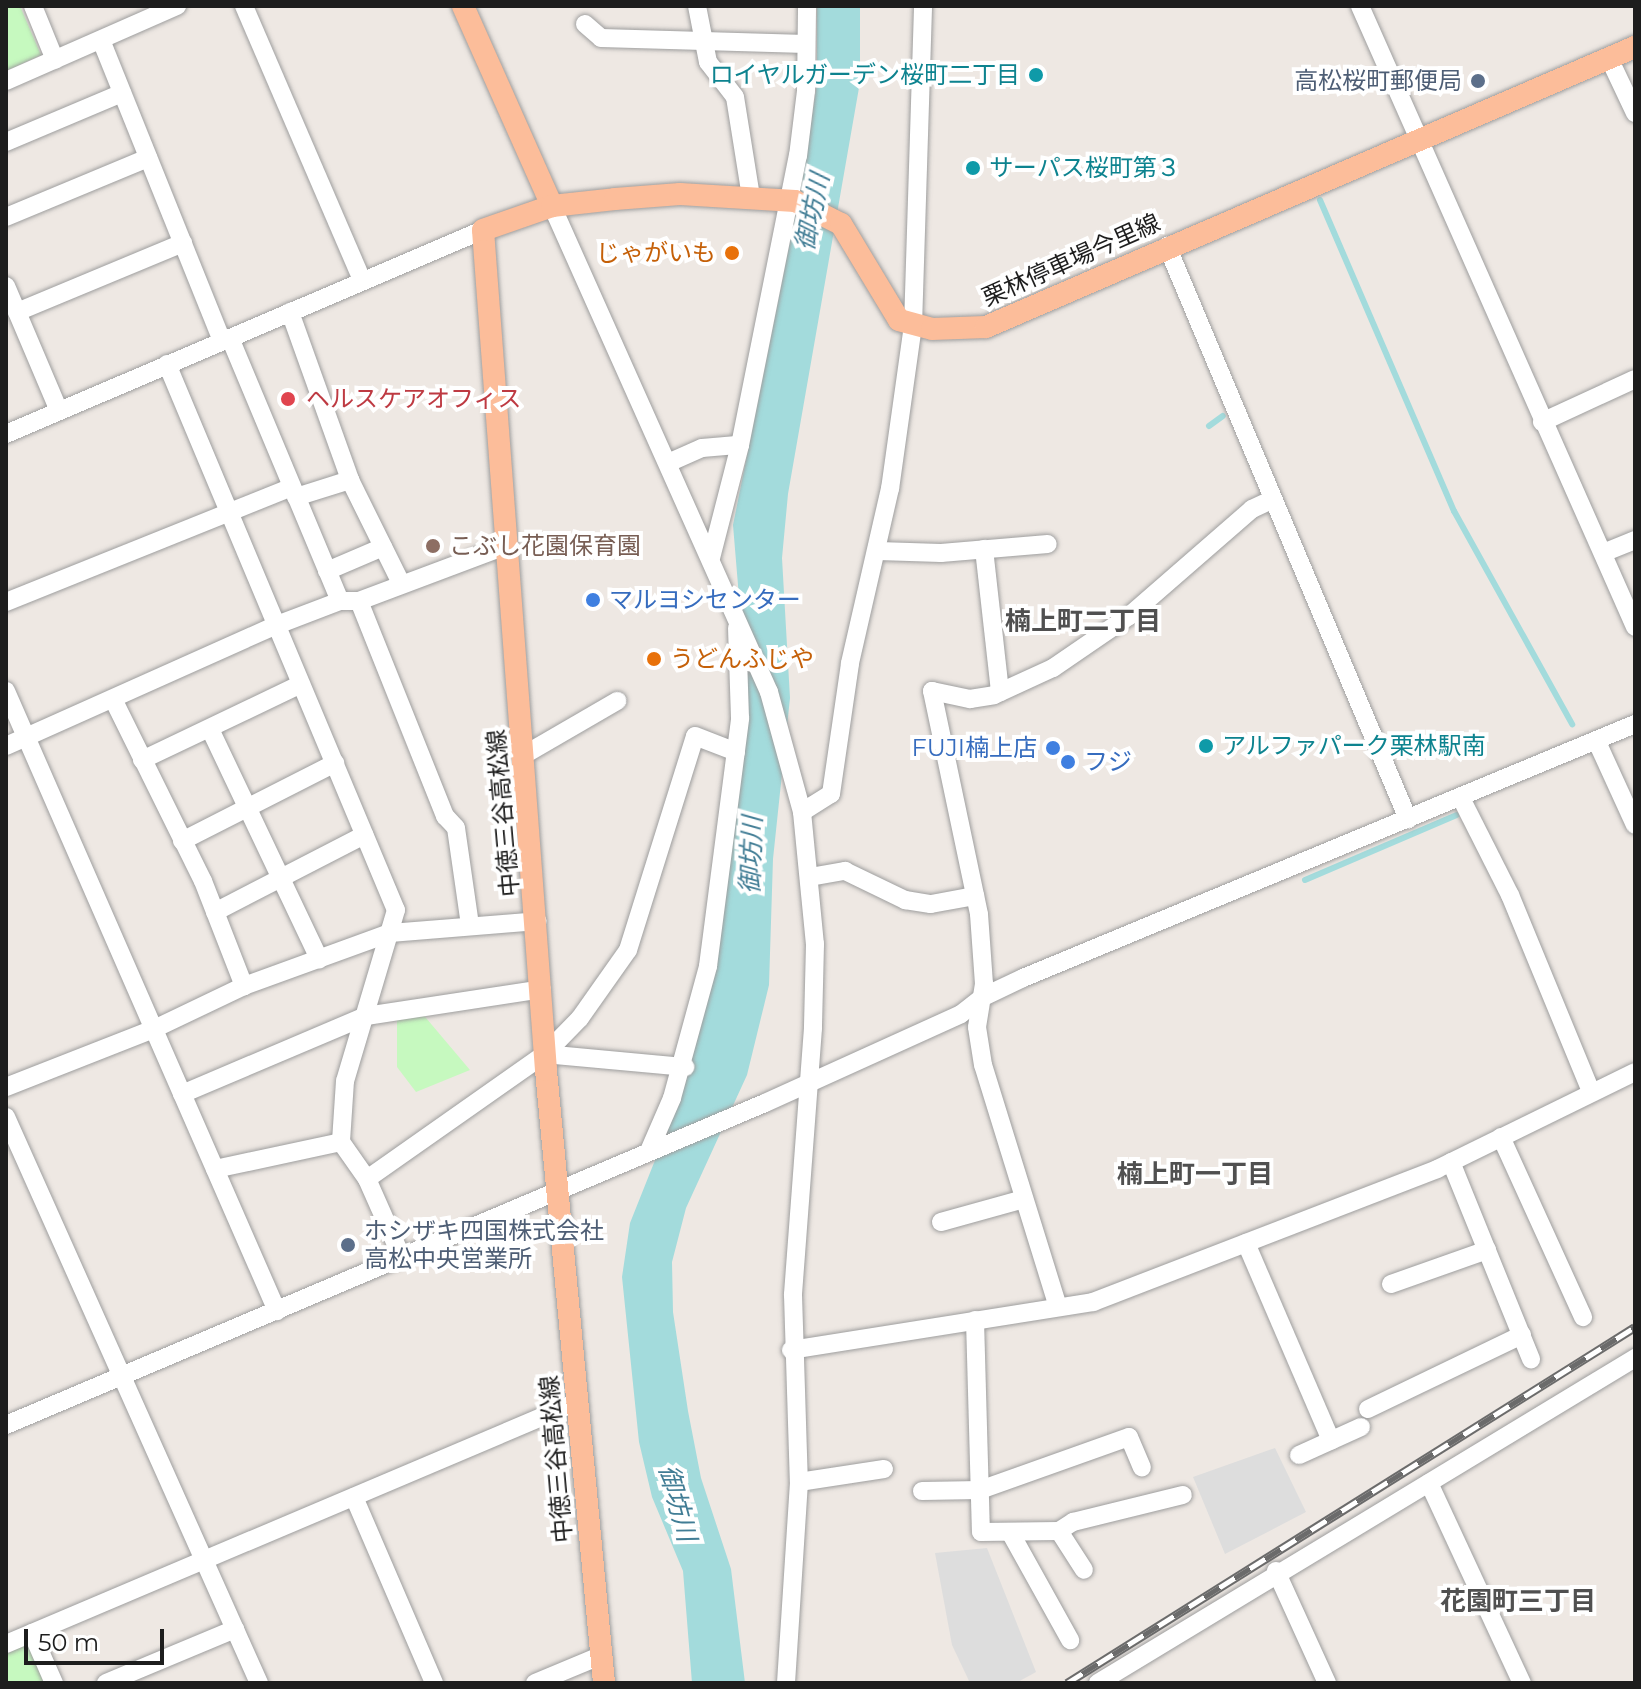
<!DOCTYPE html>
<html>
<head>
<meta charset="utf-8">
<style>
  body { margin:0 }
  #map { position:relative; width:1641px; height:1689px; overflow:hidden; background:#eee8e3; font-family:Montserrat,"Noto Sans JP",sans-serif }
  div>[style] { position:absolute }
  .park>* { inset:0; background:#c6f9bf }
  .parking>* { inset:0; background:#ddd }
  .water>* { inset:0; background:#a3dbdc }
  .stream>* { height:6px; margin:-3px; padding:0 3px; transform-origin:3px; border-radius:3px; background:#a3dbdc }
  .roads { filter:drop-shadow(0 0 2px #9e9e9e) drop-shadow(0 0 2px #9e9e9e) }
  .minor>* { height:18px; margin:-9px; padding:0 9px; transform-origin:9px; border-radius:9px; background:#fff }
  .major>* { height:22px; margin:-11px; padding:0 11px; transform-origin:11px; border-radius:11px; background:#fcbd9a }
  .rail>* { height:9px; margin-top:-4.5px; transform-origin:0; background:repeating-linear-gradient(90deg,#fff 0 18px,#6b6b6b 0 36px); box-sizing:border-box; border-block:2px solid #6b6b6b }
  .dots>* { width:22px; height:22px; translate:-50% -50%; box-sizing:border-box; border:4px solid #fff; border-radius:50% }
  span { translate:-50% -50%; white-space:nowrap; text-align:center; line-height:1.15; -webkit-text-stroke:8px #fff; paint-order:stroke }
  .culture-label { font-size:24px; color:#0d838f }
  .right { translate:-100% -50%; text-align:right }
  .left { translate:0 -50%; text-align:left }
  .service-label { font-size:24px; color:#4e5e75 }
  .food-label { font-size:24px; color:#c56008 }
  .street-label { font-size:24px; color:#1d1d1d }
  .health-label { font-size:24px; color:#be3a42 }
  .education-label { font-size:24px; color:#785e54 }
  .shop-label { font-size:24px; color:#366cbe }
  .water-label { font-size:26px; color:#417d95; font-style:italic }
  .neighbourhood-label { font-size:26px; color:#505050; font-weight:700 }
  .frame { position:absolute; inset:0; border:8px solid #1d1d1d; pointer-events:none }
  .scale { position:absolute; left:24px; top:1629px; width:140px; height:36px; box-sizing:border-box; border:4px solid #1d1d1d; border-top:0; padding-left:10px; font-size:24px; line-height:28px; white-space:nowrap; color:#1d1d1d; -webkit-text-stroke:6px #fff; paint-order:stroke }
</style>
</head>
<body>
<div id="map">
  <div class="park">
    <i style="clip-path:polygon(6px 6px,20px 6px,41px 55px,6px 71px)"></i>
    <i style="clip-path:polygon(421px 1012px,470px 1070px,416px 1092px,397px 1067px,397px 1016px)"></i>
    <i style="clip-path:polygon(29px 1643px,47px 1683px,6px 1683px,6px 1654px)"></i>
  </div>
  <div class="parking">
    <i style="clip-path:polygon(1275px 1448px,1306px 1512px,1225px 1554px,1193px 1477px)"></i>
    <i style="clip-path:polygon(987px 1548px,1036px 1672px,1016px 1683px,970px 1683px,952px 1645px,935px 1553px)"></i>
  </div>
  <div class="water">
    <i style="clip-path:polygon(817px 6px,860px 6px,860px 82px,788px 494px,782px 558px,790px 698px,773px 859px,769px 985px,747px 1075px,686px 1208px,672px 1262px,673px 1312px,688px 1411px,701px 1478px,731px 1569px,745px 1683px,692px 1683px,683px 1571px,652px 1497px,639px 1442px,622px 1277px,630px 1223px,685px 1085px,711px 985px,741px 621px,733px 525px,802px 182px,817px 83px)"></i>
  </div>
  <div class="stream">
    <i style="left:1320px;top:200px;width:339px;rotate:66.7deg"></i>
    <i style="left:1454px;top:511px;width:244px;rotate:61deg"></i>
    <i style="left:1209px;top:426px;width:17px;rotate:-36deg"></i>
    <i style="left:1305px;top:880px;width:165px;rotate:-23.2deg"></i>
  </div>
  <div class="roads">
    <div class="minor">
      <i style="left:33px;top:6px;width:58px;rotate:67.8deg"></i>
      <i style="left:244px;top:6px;width:298px;rotate:66.7deg"></i>
      <i style="left:697px;top:6px;width:57px;rotate:78.9deg"></i>
      <i style="left:708px;top:62px;width:44px;rotate:52.4deg"></i>
      <i style="left:735px;top:97px;width:101px;rotate:80.9deg"></i>
      <i style="left:1360px;top:6px;width:679px;rotate:66.11deg"></i>
      <i style="left:585px;top:24px;width:21px;rotate:41deg"></i>
      <i style="left:601px;top:38px;width:205px;rotate:1.7deg"></i>
      <i style="left:101px;top:40px;width:324px;rotate:68.1deg"></i>
      <i style="left:1609px;top:58px;width:61px;rotate:64.7deg"></i>
      <i style="left:6px;top:81px;width:187px;rotate:-23.7deg"></i>
      <i style="left:6px;top:142px;width:126px;rotate:-22.9deg"></i>
      <i style="left:552px;top:206px;width:532px;rotate:65.94deg"></i>
      <i style="left:769px;top:692px;width:124px;rotate:74.6deg"></i>
      <i style="left:802px;top:812px;width:133px;rotate:84.4deg"></i>
      <i style="left:815px;top:944px;width:84px;rotate:91.4deg"></i>
      <i style="left:813px;top:1028px;width:268px;rotate:94.3deg"></i>
      <i style="left:793px;top:1295px;width:187px;rotate:88.2deg"></i>
      <i style="left:799px;top:1482px;width:201px;rotate:93.7deg"></i>
      <i style="left:6px;top:217px;width:154px;rotate:-22.6deg"></i>
      <i style="left:1167px;top:246px;width:622px;rotate:67.19deg"></i>
      <i style="left:6px;top:286px;width:136px;rotate:67deg"></i>
      <i style="left:17px;top:312px;width:180px;rotate:-22.6deg"></i>
      <i style="left:290px;top:312px;width:178px;rotate:70.3deg"></i>
      <i style="left:350px;top:480px;width:115px;rotate:63.7deg"></i>
      <i style="left:230px;top:338px;width:285px;rotate:67.3deg"></i>
      <i style="left:167px;top:364px;width:592px;rotate:67.25deg"></i>
      <i style="left:396px;top:910px;width:178px;rotate:106.6deg"></i>
      <i style="left:345px;top:1081px;width:61px;rotate:93.8deg"></i>
      <i style="left:341px;top:1142px;width:45px;rotate:54.9deg"></i>
      <i style="left:367px;top:1179px;width:86px;rotate:66.1deg"></i>
      <i style="left:1542px;top:422px;width:102px;rotate:-24.8deg"></i>
      <i style="left:6px;top:434px;width:519px;rotate:-23.16deg"></i>
      <i style="left:668px;top:463px;width:37px;rotate:-24deg"></i>
      <i style="left:702px;top:448px;width:38px;rotate:-5deg"></i>
      <i style="left:296px;top:497px;width:57px;rotate:-17.5deg"></i>
      <i style="left:984px;top:549px;width:144px;rotate:83.6deg"></i>
      <i style="left:878px;top:551px;width:63px;rotate:1.8deg"></i>
      <i style="left:941px;top:553px;width:107px;rotate:-4.8deg"></i>
      <i style="left:1603px;top:553px;width:35px;rotate:-22deg"></i>
      <i style="left:711px;top:558px;width:117px;rotate:-75.6deg"></i>
      <i style="left:740px;top:445px;width:295px;rotate:-78.7deg"></i>
      <i style="left:798px;top:156px;width:65px;rotate:-83deg"></i>
      <i style="left:806px;top:91px;width:85px;rotate:-89.3deg"></i>
      <i style="left:327px;top:571px;width:61px;rotate:-23.2deg"></i>
      <i style="left:359px;top:601px;width:232px;rotate:68.2deg"></i>
      <i style="left:445px;top:816px;width:16px;rotate:47deg"></i>
      <i style="left:456px;top:828px;width:98px;rotate:81.8deg"></i>
      <i style="left:6px;top:602px;width:308px;rotate:-21.9deg"></i>
      <i style="left:6px;top:691px;width:677px;rotate:66.39deg"></i>
      <i style="left:113px;top:699px;width:203px;rotate:63.7deg"></i>
      <i style="left:203px;top:881px;width:113px;rotate:68.7deg"></i>
      <i style="left:210px;top:729px;width:255px;rotate:64.6deg"></i>
      <i style="left:1597px;top:742px;width:91px;rotate:65.4deg"></i>
      <i style="left:6px;top:746px;width:297px;rotate:-24.1deg"></i>
      <i style="left:277px;top:625px;width:67px;rotate:-20.9deg"></i>
      <i style="left:340px;top:601px;width:19px"></i>
      <i style="left:359px;top:601px;width:159px;rotate:-20.6deg"></i>
      <i style="left:524px;top:755px;width:108px;rotate:-30.1deg"></i>
      <i style="left:142px;top:760px;width:176px;rotate:-25.5deg"></i>
      <i style="left:1461px;top:798px;width:109px;rotate:63.2deg"></i>
      <i style="left:1510px;top:895px;width:213px;rotate:67.6deg"></i>
      <i style="left:802px;top:812px;width:34px;rotate:-32deg"></i>
      <i style="left:831px;top:794px;width:132px;rotate:-81.7deg"></i>
      <i style="left:850px;top:663px;width:179px;rotate:-77.1deg"></i>
      <i style="left:890px;top:489px;width:165px;rotate:-82deg"></i>
      <i style="left:913px;top:326px;width:320px;rotate:-88.2deg"></i>
      <i style="left:182px;top:841px;width:172px;rotate:-27deg"></i>
      <i style="left:810px;top:877px;width:36px;rotate:-10deg"></i>
      <i style="left:845px;top:871px;width:67px;rotate:25.8deg"></i>
      <i style="left:905px;top:900px;width:26px;rotate:9deg"></i>
      <i style="left:931px;top:904px;width:45px;rotate:-10.3deg"></i>
      <i style="left:215px;top:912px;width:168px;rotate:-27.3deg"></i>
      <i style="left:545px;top:1054px;width:141px;rotate:5.3deg"></i>
      <i style="left:6px;top:1087px;width:159px;rotate:-21.4deg"></i>
      <i style="left:154px;top:1029px;width:100px;rotate:-25.5deg"></i>
      <i style="left:244px;top:986px;width:155px;rotate:-20deg"></i>
      <i style="left:390px;top:933px;width:148px;rotate:-4.6deg"></i>
      <i style="left:182px;top:1094px;width:200px;rotate:-23deg"></i>
      <i style="left:366px;top:1016px;width:178px;rotate:-8.7deg"></i>
      <i style="left:6px;top:1117px;width:620px;rotate:65.92deg"></i>
      <i style="left:1501px;top:1137px;width:198px;rotate:65.5deg"></i>
      <i style="left:649px;top:1151px;width:58px;rotate:-66.5deg"></i>
      <i style="left:672px;top:1098px;width:137px;rotate:-74.7deg"></i>
      <i style="left:708px;top:966px;width:250px;rotate:-82.6deg"></i>
      <i style="left:740px;top:718px;width:90px;rotate:-91.9deg"></i>
      <i style="left:1451px;top:1162px;width:213px;rotate:67.9deg"></i>
      <i style="left:215px;top:1169px;width:129px;rotate:-12.1deg"></i>
      <i style="left:367px;top:1179px;width:218px;rotate:-35.1deg"></i>
      <i style="left:545px;top:1054px;width:50px;rotate:-45.8deg"></i>
      <i style="left:580px;top:1018px;width:83px;rotate:-54.8deg"></i>
      <i style="left:628px;top:950px;width:224px;rotate:-72.6deg"></i>
      <i style="left:695px;top:736px;width:44px;rotate:21.3deg"></i>
      <i style="left:941px;top:1222px;width:86px;rotate:-15.5deg"></i>
      <i style="left:1246px;top:1243px;width:215px;rotate:66.7deg"></i>
      <i style="left:1391px;top:1284px;width:102px;rotate:-19.5deg"></i>
      <i style="left:1058px;top:1307px;width:253px;rotate:-107.2deg"></i>
      <i style="left:983px;top:1065px;width:38px;rotate:-99deg"></i>
      <i style="left:977px;top:1027px;width:44px;rotate:-80.8deg"></i>
      <i style="left:984px;top:984px;width:70px;rotate:-94.1deg"></i>
      <i style="left:979px;top:914px;width:228px;rotate:-101.9deg"></i>
      <i style="left:932px;top:691px;width:39px;rotate:12deg"></i>
      <i style="left:970px;top:699px;width:24px;rotate:-9deg"></i>
      <i style="left:994px;top:695px;width:65px;rotate:-24.6deg"></i>
      <i style="left:1053px;top:668px;width:92px;rotate:-34.4deg"></i>
      <i style="left:1129px;top:616px;width:163px;rotate:-41deg"></i>
      <i style="left:1252px;top:509px;width:23px;rotate:-25deg"></i>
      <i style="left:975px;top:1320px;width:212px;rotate:88.4deg"></i>
      <i style="left:981px;top:1532px;width:78px;rotate:-0.7deg"></i>
      <i style="left:1059px;top:1531px;width:17px;rotate:-33deg"></i>
      <i style="left:1073px;top:1522px;width:113px;rotate:-13.8deg"></i>
      <i style="left:791px;top:1350px;width:306px;rotate:-9deg"></i>
      <i style="left:1093px;top:1302px;width:369px;rotate:-21.1deg"></i>
      <i style="left:1437px;top:1169px;width:220px;rotate:-26.1deg"></i>
      <i style="left:1368px;top:1409px;width:171px;rotate:-25.7deg"></i>
      <i style="left:6px;top:1425px;width:824px;rotate:-22.99deg"></i>
      <i style="left:765px;top:1103px;width:215px;rotate:-24.4deg"></i>
      <i style="left:961px;top:1014px;width:28px;rotate:-38deg"></i>
      <i style="left:983px;top:997px;width:44px;rotate:-25.4deg"></i>
      <i style="left:1023px;top:978px;width:663px;rotate:-22.54deg"></i>
      <i style="left:1299px;top:1455px;width:68px;rotate:-24.3deg"></i>
      <i style="left:799px;top:1482px;width:86px;rotate:-8.7deg"></i>
      <i style="left:1429px;top:1483px;width:221px;rotate:65.1deg"></i>
      <i style="left:922px;top:1491px;width:58px;rotate:-1deg"></i>
      <i style="left:980px;top:1490px;width:158px;rotate:-19.6deg"></i>
      <i style="left:1129px;top:1437px;width:33px;rotate:67deg"></i>
      <i style="left:354px;top:1497px;width:202px;rotate:66.7deg"></i>
      <i style="left:1059px;top:1531px;width:46px;rotate:57.3deg"></i>
      <i style="left:1010px;top:1532px;width:124px;rotate:60.9deg"></i>
      <i style="left:1276px;top:1571px;width:123px;rotate:65.5deg"></i>
      <i style="left:32px;top:1633px;width:55px;rotate:66.3deg"></i>
      <i style="left:6px;top:1644px;width:620px;rotate:-22.97deg"></i>
      <i style="left:106px;top:1683px;width:140px;rotate:-22.7deg"></i>
      <i style="left:535px;top:1683px;width:70px;rotate:-22.6deg"></i>
      <i style="left:1098px;top:1683px;width:628px;rotate:-31.18deg"></i>
    </div>
    <div class="major">
      <i style="left:463px;top:6px;width:219px;rotate:66deg"></i>
      <i style="left:604px;top:1683px;width:616px;rotate:-95.41deg"></i>
      <i style="left:546px;top:1070px;width:842px;rotate:-94.29deg"></i>
      <i style="left:483px;top:230px;width:73px;rotate:-19.2deg"></i>
      <i style="left:552px;top:206px;width:63px;rotate:-6.3deg"></i>
      <i style="left:615px;top:199px;width:65px;rotate:-4.4deg"></i>
      <i style="left:680px;top:194px;width:115px;rotate:3.5deg"></i>
      <i style="left:795px;top:201px;width:51px;rotate:26.6deg"></i>
      <i style="left:841px;top:224px;width:112px;rotate:58.9deg"></i>
      <i style="left:899px;top:320px;width:34px;rotate:15deg"></i>
      <i style="left:932px;top:329px;width:54px;rotate:-2.1deg"></i>
      <i style="left:986px;top:327px;width:707px;rotate:-23.34deg"></i>
    </div>
  </div>
  <div class="rail">
    <i style="left:1067px;top:1683px;width:670px;rotate:-32.08deg"></i>
  </div>
  <div class="dots">
    <i style="left:1036px;top:75px;background:#0f9aa8"></i>
    <i style="left:1478px;top:81px;background:#5c6f8a"></i>
    <i style="left:973px;top:168px;background:#0f9aa8"></i>
    <i style="left:732px;top:253px;background:#e8710a"></i>
    <i style="left:288px;top:399px;background:#e0444e"></i>
    <i style="left:433px;top:546px;background:#8d6e63"></i>
    <i style="left:593px;top:600px;background:#3f7fe0"></i>
    <i style="left:654px;top:659px;background:#e8710a"></i>
    <i style="left:1206px;top:746px;background:#0f9aa8"></i>
    <i style="left:1053px;top:748px;background:#3f7fe0"></i>
    <i style="left:1068px;top:762px;background:#3f7fe0"></i>
    <i style="left:348px;top:1245px;background:#5c6f8a"></i>
  </div>
  <div class="culture-label">
    <span class="right" style="left:1020px;top:75px">ロイヤルガーデン桜町二丁目</span>
    <span class="left" style="left:989px;top:168px">サーパス桜町第３</span>
    <span class="left" style="left:1222px;top:746px">アルファパーク栗林駅南</span>
  </div>
  <div class="service-label">
    <span class="right" style="left:1462px;top:81px">高松桜町郵便局</span>
    <span class="left" style="left:364px;top:1245px">ホシザキ四国株式会社<br>高松中央営業所</span>
  </div>
  <div class="food-label">
    <span class="right" style="left:716px;top:253px">じゃがいも</span>
    <span class="left" style="left:670px;top:659px">うどんふじや</span>
  </div>
  <div class="street-label">
    <span style="left:1071px;top:260px;rotate:-24deg">栗林停車場今里線</span>
    <span style="left:503px;top:813px;rotate:-95deg">中徳三谷高松線</span>
    <span style="left:556px;top:1459px;rotate:-95deg">中徳三谷高松線</span>
  </div>
  <div class="health-label">
    <span class="left" style="left:306px;top:399px">ヘルスケアオフィス</span>
  </div>
  <div class="education-label">
    <span class="left" style="left:449px;top:546px">こぶし花園保育園</span>
  </div>
  <div class="shop-label">
    <span class="left" style="left:609px;top:600px">マルヨシセンター</span>
    <span class="right" style="left:1037px;top:748px">FUJI楠上店</span>
    <span class="left" style="left:1084px;top:762px">フジ</span>
  </div>
  <div class="water-label">
    <span style="left:813px;top:212px;rotate:-78deg">御坊川</span>
    <span style="left:752px;top:855px;rotate:-88deg">御坊川</span>
    <span style="left:677px;top:1503px;rotate:75deg">御坊川</span>
  </div>
  <div class="neighbourhood-label">
    <span style="left:1083px;top:622px">楠上町二丁目</span>
    <span style="left:1195px;top:1175px">楠上町一丁目</span>
    <span style="left:1518px;top:1602px">花園町三丁目</span>
  </div>
  <div class="frame"></div>
  <div class="scale">50 m</div>
</div>
</body>
</html>
